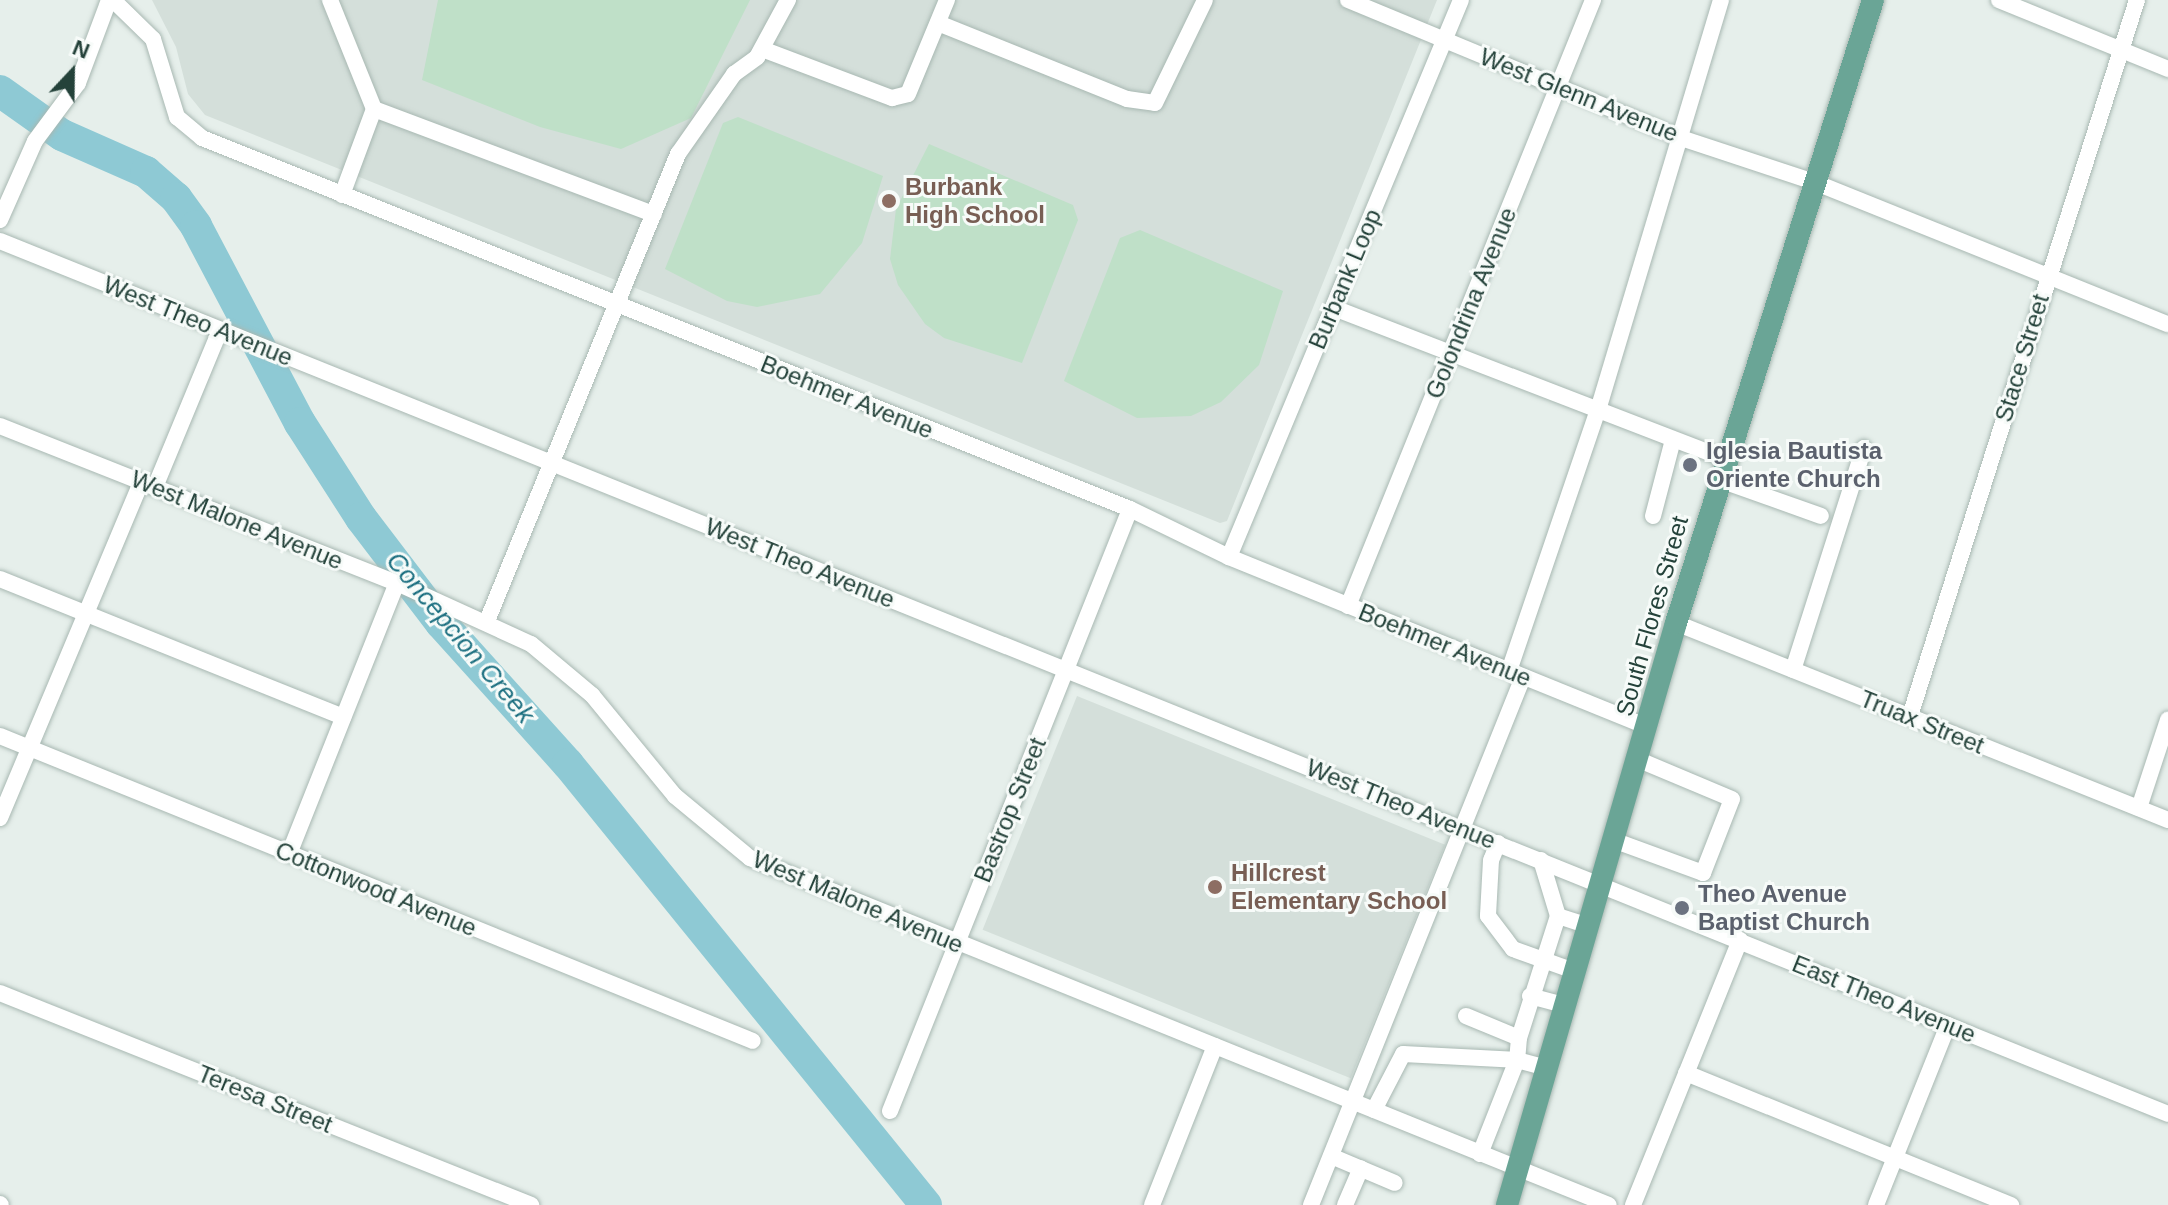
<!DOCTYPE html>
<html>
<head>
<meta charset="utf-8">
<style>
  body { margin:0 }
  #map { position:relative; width:2168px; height:1205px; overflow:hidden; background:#e6efeb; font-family:Helvetica,sans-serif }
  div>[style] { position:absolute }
  .built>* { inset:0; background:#d4dfda; transform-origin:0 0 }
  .green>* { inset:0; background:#bfe0c8 }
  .river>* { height:32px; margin:-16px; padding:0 16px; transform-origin:16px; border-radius:16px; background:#8ec9d4 }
  .roads { filter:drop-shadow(0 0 2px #a8b8b2) drop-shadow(0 0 2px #a8b8b2) }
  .minor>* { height:16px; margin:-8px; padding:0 8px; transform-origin:8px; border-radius:8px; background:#fff }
  .major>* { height:22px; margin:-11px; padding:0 11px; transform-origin:11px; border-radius:11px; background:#6aa596 }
  .dots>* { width:22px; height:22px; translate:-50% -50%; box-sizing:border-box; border:4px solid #f7fbf9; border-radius:50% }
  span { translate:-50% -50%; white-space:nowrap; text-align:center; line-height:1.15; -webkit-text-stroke:6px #f7fbf9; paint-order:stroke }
  .street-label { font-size:24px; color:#24423a }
  .education-label { font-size:24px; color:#785e54; font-weight:700 }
  .left { translate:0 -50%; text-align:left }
  .worship-label { font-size:24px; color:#5b616d; font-weight:700 }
  .water-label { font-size:26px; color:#1c6f80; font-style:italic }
  .north { position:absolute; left:32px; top:32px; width:80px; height:80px; -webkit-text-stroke:6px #f7fbf9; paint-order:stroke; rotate:22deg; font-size:22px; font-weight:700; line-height:32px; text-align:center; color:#24423a }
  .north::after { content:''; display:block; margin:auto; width:28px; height:36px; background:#24423a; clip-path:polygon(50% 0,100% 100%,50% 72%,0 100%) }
</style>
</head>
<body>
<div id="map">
  <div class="built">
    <i style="clip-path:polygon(152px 0,1437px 0,1227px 521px,1220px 523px,205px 115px,188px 94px,176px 47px)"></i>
    <i style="left:1077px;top:696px;width:397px;height:252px;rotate:22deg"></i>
  </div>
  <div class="green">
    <i style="clip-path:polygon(438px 0,750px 0,691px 118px,621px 149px,540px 127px,422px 80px)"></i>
    <i style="clip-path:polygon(738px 117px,883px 176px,862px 243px,820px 294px,757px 307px,727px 301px,665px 269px,723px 123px)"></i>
    <i style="clip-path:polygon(929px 144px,1073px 205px,1078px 220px,1022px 363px,944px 338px,925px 324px,898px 285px,890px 259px,896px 209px)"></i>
    <i style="clip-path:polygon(1140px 230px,1283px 291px,1259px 365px,1221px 402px,1191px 416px,1137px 418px,1064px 381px,1120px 238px)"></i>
  </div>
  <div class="river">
    <i style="left:0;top:91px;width:76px;rotate:35.4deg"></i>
    <i style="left:62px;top:135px;width:92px;rotate:23.8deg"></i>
    <i style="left:146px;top:172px;width:40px;rotate:41deg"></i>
    <i style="left:176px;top:198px;width:34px;rotate:54deg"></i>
    <i style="left:196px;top:226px;width:223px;rotate:62.2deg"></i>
    <i style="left:300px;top:423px;width:113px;rotate:57.3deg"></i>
    <i style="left:361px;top:518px;width:132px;rotate:52.7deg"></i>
    <i style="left:441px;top:623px;width:190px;rotate:48deg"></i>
    <i style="left:568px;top:764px;width:568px;rotate:50.93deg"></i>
  </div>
  <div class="roads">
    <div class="minor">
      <i style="left:113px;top:0;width:56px;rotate:44.3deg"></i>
      <i style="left:153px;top:39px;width:82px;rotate:72.9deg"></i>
      <i style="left:177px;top:117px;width:33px;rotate:40deg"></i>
      <i style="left:202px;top:138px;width:999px;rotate:21.79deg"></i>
      <i style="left:1130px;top:509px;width:110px;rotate:25.9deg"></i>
      <i style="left:1229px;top:557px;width:451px;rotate:22.1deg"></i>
      <i style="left:330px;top:0;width:118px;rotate:68deg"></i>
      <i style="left:374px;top:109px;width:299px;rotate:20.6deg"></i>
      <i style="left:1348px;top:0;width:357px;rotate:22.5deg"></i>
      <i style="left:1678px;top:137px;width:143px;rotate:18.3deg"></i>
      <i style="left:1814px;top:182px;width:381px;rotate:21.9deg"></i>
      <i style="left:1999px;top:0;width:183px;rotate:22.2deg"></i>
      <i style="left:938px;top:23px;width:204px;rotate:21.9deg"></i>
      <i style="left:1127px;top:99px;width:28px;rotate:8deg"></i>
      <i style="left:1155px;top:103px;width:114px;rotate:-64.1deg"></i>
      <i style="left:762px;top:49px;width:139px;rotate:20.7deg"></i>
      <i style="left:892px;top:98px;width:16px;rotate:-14deg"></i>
      <i style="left:908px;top:94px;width:102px;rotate:-67.5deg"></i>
      <i style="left:342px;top:195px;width:92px;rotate:-69.6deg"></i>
      <i style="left:0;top:220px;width:86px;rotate:-66.1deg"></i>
      <i style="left:35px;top:141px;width:72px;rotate:-53.4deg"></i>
      <i style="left:78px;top:83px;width:89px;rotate:-69.5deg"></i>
      <i style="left:0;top:241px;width:2337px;rotate:21.93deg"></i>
      <i style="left:1334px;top:308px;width:421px;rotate:21.1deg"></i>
      <i style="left:0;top:426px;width:427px;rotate:21.6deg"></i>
      <i style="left:397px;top:583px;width:147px;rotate:24.5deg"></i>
      <i style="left:531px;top:644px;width:80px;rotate:39.9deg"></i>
      <i style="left:592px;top:695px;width:131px;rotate:50.6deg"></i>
      <i style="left:675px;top:796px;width:97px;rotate:39.6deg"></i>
      <i style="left:750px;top:858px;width:926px;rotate:22deg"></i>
      <i style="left:1720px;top:480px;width:107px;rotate:19.6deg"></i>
      <i style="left:155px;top:487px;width:170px;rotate:-67.5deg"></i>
      <i style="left:1653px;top:516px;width:79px;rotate:-75.3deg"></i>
      <i style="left:1229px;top:557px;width:603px;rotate:-67.39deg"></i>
      <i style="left:0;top:579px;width:370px;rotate:21.9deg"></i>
      <i style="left:1348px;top:606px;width:654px;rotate:-67.99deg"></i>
      <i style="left:487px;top:621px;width:505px;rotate:-67.76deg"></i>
      <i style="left:678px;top:154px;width:98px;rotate:-55deg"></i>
      <i style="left:734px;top:74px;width:29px;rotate:-36deg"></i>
      <i style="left:757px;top:57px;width:65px;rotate:-61.5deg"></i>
      <i style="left:1676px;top:623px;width:530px;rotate:21.82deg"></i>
      <i style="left:1793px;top:670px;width:233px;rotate:-72.3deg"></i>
      <i style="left:1509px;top:671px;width:276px;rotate:-71.2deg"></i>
      <i style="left:1598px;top:410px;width:428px;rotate:-73.3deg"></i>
      <i style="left:1910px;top:716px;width:751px;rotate:-72.41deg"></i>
      <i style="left:0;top:736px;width:812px;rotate:22.05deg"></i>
      <i style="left:2139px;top:808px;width:93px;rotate:-71.8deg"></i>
      <i style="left:0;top:818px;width:364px;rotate:-67.2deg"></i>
      <i style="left:1613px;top:840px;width:96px;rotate:20.1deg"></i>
      <i style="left:1703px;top:873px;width:79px;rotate:-68.6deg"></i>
      <i style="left:1732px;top:799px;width:103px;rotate:-157.2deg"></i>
      <i style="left:1498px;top:843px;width:18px;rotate:112deg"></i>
      <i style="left:1491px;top:860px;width:56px;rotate:93.1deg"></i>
      <i style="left:1488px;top:916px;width:41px;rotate:52.9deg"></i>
      <i style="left:1513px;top:949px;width:65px;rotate:19.8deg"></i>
      <i style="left:289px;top:854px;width:292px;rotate:-68.3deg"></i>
      <i style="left:1541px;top:860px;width:59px;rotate:73.1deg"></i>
      <i style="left:0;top:993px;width:572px;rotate:21.76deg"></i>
      <i style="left:1530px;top:996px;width:34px;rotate:15deg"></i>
      <i style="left:1466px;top:1016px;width:57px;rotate:22.5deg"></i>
      <i style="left:1519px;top:1038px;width:22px;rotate:95deg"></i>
      <i style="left:1517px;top:1060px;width:101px;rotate:111.5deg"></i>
      <i style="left:1519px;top:1038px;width:128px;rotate:-72.3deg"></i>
      <i style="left:1558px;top:916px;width:32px;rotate:18deg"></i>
      <i style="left:1686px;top:1073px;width:351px;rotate:22.1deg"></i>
      <i style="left:1374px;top:1110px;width:63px;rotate:-62.6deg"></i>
      <i style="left:1403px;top:1054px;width:114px;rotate:3deg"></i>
      <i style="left:1517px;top:1060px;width:30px;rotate:15deg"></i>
      <i style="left:890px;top:1111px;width:648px;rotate:-68.26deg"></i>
      <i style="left:1331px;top:1156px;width:69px;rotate:22.9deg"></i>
      <i style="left:0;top:1204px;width:1px;rotate:45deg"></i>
      <i style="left:1152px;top:1205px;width:171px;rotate:-68.4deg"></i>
      <i style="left:1311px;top:1205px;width:569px;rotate:-68.12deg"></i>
      <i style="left:1345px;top:1205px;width:40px;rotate:-66.6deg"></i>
      <i style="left:1633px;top:1205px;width:286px;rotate:-68deg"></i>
      <i style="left:1876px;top:1205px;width:194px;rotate:-68.2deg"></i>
    </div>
    <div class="major">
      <i style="left:1507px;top:1205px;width:606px;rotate:-73.81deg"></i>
      <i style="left:1676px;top:623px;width:653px;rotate:-72.45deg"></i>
    </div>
  </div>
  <div class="dots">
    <i style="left:889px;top:201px;background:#8d6e63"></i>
    <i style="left:1690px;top:465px;background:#6b7280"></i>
    <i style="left:1215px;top:887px;background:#8d6e63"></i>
    <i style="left:1682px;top:908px;background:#6b7280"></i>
  </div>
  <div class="street-label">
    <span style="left:1579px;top:95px;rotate:22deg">West Glenn Avenue</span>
    <span style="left:1345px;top:279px;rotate:-67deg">Burbank Loop</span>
    <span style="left:1471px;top:303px;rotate:-68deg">Golondrina Avenue</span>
    <span style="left:198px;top:321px;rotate:22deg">West Theo Avenue</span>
    <span style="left:2022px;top:358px;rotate:-73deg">Stace Street</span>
    <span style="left:847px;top:397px;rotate:22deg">Boehmer Avenue</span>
    <span style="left:237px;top:520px;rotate:22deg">West Malone Avenue</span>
    <span style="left:800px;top:563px;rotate:22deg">West Theo Avenue</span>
    <span style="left:1652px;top:616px;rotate:-74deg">South Flores Street</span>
    <span style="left:1445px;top:645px;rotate:22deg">Boehmer Avenue</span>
    <span style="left:1922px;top:722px;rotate:22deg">Truax Street</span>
    <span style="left:1401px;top:804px;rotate:22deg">West Theo Avenue</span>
    <span style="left:1010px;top:810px;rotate:-68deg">Bastrop Street</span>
    <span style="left:376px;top:889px;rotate:22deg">Cottonwood Avenue</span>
    <span style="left:858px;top:902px;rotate:23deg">West Malone Avenue</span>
    <span style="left:1884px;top:999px;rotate:22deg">East Theo Avenue</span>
    <span style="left:265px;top:1099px;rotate:22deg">Teresa Street</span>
  </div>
  <div class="education-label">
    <span class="left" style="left:905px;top:201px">Burbank<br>High School</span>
    <span class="left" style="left:1231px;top:887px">Hillcrest<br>Elementary School</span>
  </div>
  <div class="worship-label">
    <span class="left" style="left:1706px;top:465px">Iglesia Bautista<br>Oriente Church</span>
    <span class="left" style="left:1698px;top:908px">Theo Avenue<br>Baptist Church</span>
  </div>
  <div class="water-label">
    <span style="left:460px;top:638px;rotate:50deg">Concepcion Creek</span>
  </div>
  <div class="north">N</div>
</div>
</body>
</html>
